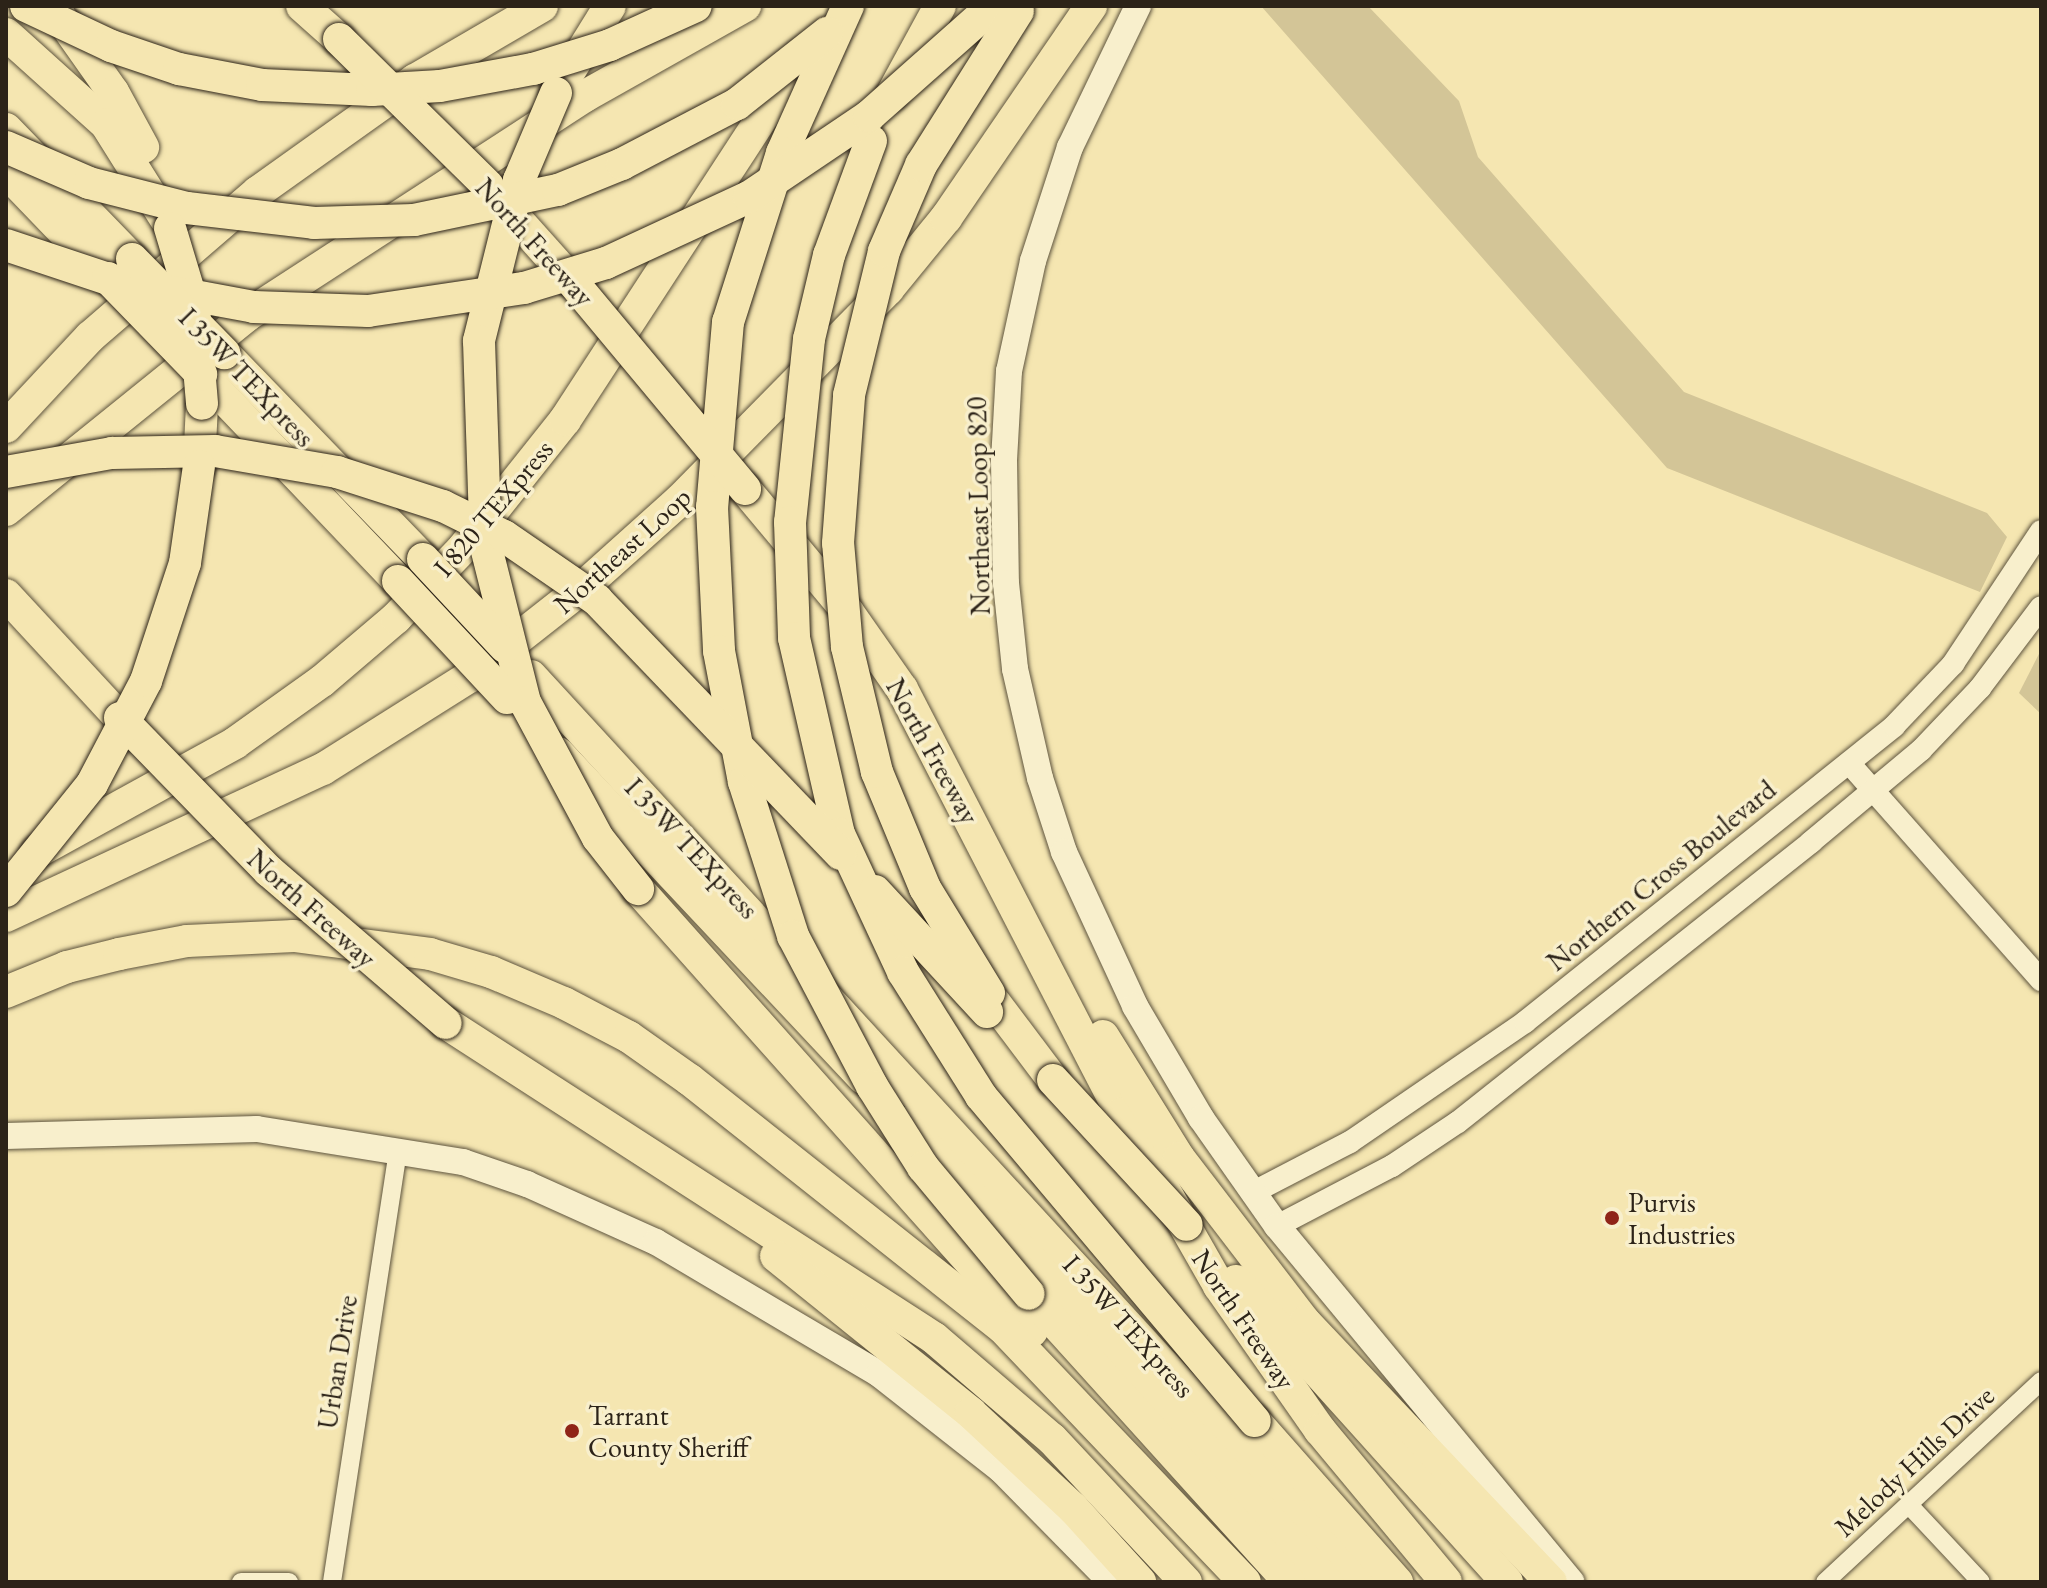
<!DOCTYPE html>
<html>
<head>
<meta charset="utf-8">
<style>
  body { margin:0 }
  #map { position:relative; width:2047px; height:1588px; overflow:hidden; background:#f5e6b1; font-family:"EB Garamond",serif }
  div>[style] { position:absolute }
  .green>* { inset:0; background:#d3c597 }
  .roads { filter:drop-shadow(0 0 2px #5e543e) drop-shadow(0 0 2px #5e543e) }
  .minor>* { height:18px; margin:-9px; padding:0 9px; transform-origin:9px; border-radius:9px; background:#f8efcc }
  .tertiary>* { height:22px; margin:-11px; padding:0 11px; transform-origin:11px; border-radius:11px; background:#f8efcc }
  .secondary>* { height:26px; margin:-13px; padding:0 13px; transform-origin:13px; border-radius:13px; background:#f8efcc }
  .motorway>* { height:32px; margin:-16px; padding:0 16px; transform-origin:16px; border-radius:16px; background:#f5e6b1 }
  .bridges { filter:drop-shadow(0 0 2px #2c2318) drop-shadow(0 0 2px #2c2318) }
  .motorway-bridge>* { height:32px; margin:-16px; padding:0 16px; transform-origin:16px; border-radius:16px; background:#f5e6b1 }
  .dots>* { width:22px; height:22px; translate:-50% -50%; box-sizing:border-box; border:4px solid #f8efcc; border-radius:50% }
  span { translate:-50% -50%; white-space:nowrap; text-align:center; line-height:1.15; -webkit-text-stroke:7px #f8efcc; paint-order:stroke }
  .street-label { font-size:28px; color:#2c2318 }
  .poi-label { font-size:28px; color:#2c2318 }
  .left { translate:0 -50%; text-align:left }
  .frame { position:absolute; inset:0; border:8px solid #2c2318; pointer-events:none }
</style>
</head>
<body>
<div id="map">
  <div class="green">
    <i style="clip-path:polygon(1261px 6px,1368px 6px,1459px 101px,1478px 157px,1684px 392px,1987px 513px,2007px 537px,1980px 592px,1667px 468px)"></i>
    <i style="clip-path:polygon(2041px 650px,2041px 714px,2019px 693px)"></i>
  </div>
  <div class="roads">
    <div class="minor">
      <i style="left:1909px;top:1505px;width:105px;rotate:46.9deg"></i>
      <i style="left:241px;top:1582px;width:48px"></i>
      <i style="left:332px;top:1582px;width:437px;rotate:-81.3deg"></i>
      <i style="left:1825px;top:1582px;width:295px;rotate:-42.9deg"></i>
    </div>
    <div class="tertiary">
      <i style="left:1849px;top:763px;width:290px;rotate:48.5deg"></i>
      <i style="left:1252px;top:1193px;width:110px;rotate:-27.5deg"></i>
      <i style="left:1350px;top:1142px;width:212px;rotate:-34.4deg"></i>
      <i style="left:1525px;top:1022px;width:473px;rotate:-38.7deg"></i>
      <i style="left:1894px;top:726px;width:86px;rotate:-46.4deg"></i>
      <i style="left:1953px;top:664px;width:159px;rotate:-56.5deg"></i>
      <i style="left:1277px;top:1226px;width:130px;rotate:-27.6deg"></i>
      <i style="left:1392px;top:1166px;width:79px;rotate:-33.7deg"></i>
      <i style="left:1458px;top:1122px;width:451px;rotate:-38.4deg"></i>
      <i style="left:1811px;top:842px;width:143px;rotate:-39.9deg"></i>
      <i style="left:1921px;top:750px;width:86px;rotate:-46.4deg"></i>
      <i style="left:1980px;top:688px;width:101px;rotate:-53deg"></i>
    </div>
    <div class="secondary">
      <i style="left:1138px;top:6px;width:157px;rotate:115.7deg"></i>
      <i style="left:1070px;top:147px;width:120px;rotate:108deg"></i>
      <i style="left:1033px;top:261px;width:113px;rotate:102.3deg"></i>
      <i style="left:1009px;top:371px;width:89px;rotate:93.2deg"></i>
      <i style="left:1004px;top:460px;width:123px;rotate:89.1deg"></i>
      <i style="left:1006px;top:583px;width:86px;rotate:84deg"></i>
      <i style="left:1015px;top:669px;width:112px;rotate:77.1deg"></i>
      <i style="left:1040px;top:778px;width:78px;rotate:72deg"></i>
      <i style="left:1064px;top:852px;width:170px;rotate:65.2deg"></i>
      <i style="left:1135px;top:1006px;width:130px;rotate:59.5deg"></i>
      <i style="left:1201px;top:1118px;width:132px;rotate:54.9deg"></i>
      <i style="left:1277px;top:1226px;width:462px;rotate:50.4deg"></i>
      <i style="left:6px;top:1136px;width:251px;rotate:-1.6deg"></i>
      <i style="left:257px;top:1129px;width:209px;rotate:9.1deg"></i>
      <i style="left:463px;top:1162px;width:68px;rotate:19deg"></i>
      <i style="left:527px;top:1184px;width:141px;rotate:24.2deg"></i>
      <i style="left:656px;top:1242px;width:259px;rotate:30.6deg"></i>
      <i style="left:879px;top:1374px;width:155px;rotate:38.2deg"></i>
      <i style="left:1001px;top:1470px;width:157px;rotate:45.5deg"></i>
    </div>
    <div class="motorway">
      <i style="left:302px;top:6px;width:50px;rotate:41.7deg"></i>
      <i style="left:58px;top:14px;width:95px;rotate:54.8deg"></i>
      <i style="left:113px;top:92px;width:63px;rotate:61.4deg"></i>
      <i style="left:6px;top:34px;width:135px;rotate:42deg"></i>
      <i style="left:106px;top:124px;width:111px;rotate:57.9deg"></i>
      <i style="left:556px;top:93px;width:102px;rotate:-58.2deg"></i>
      <i style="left:892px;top:94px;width:100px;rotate:-61.4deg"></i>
      <i style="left:6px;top:129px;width:181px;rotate:45.9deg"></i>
      <i style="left:6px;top:172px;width:147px;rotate:46.1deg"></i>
      <i style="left:496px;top:196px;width:113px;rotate:48.2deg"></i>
      <i style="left:224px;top:353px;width:286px;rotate:46deg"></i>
      <i style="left:201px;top:374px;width:286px;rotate:46.4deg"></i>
      <i style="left:6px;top:427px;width:123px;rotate:-47deg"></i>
      <i style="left:90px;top:337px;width:222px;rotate:-40.8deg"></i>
      <i style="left:258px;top:192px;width:193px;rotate:-35.5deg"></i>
      <i style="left:415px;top:80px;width:147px;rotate:-30.2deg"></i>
      <i style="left:199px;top:466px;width:62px;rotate:-87.2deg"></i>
      <i style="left:745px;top:489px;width:160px;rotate:50.1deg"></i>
      <i style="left:848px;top:612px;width:94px;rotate:55deg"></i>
      <i style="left:902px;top:689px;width:478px;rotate:62.7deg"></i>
      <i style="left:1121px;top:1114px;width:198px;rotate:60.3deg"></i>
      <i style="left:1219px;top:1286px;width:176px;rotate:55deg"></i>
      <i style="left:1320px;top:1430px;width:197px;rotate:50.3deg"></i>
      <i style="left:6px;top:510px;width:309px;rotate:-38.9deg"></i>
      <i style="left:246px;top:316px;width:404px;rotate:-33deg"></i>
      <i style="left:585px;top:96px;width:184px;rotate:-29.4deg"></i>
      <i style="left:6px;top:595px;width:168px;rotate:47.2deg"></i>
      <i style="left:531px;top:676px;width:1230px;rotate:47.44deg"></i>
      <i style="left:558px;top:753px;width:446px;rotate:46.8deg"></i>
      <i style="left:37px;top:852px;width:226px;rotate:-28.8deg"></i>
      <i style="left:235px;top:743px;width:107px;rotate:-35.5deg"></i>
      <i style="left:322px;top:681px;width:97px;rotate:-40.4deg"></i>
      <i style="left:396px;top:618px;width:98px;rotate:-46.2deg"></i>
      <i style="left:464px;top:547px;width:162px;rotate:-51.5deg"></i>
      <i style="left:565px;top:420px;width:434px;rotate:-56.9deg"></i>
      <i style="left:638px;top:889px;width:592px;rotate:48.29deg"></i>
      <i style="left:6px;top:916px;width:349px;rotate:-24.9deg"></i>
      <i style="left:323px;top:769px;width:173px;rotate:-32.2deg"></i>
      <i style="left:469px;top:677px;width:144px;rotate:-38.2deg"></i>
      <i style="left:582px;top:588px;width:130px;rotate:-41.9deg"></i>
      <i style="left:679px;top:501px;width:298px;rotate:-45.4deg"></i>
      <i style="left:888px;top:289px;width:92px;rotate:-50.8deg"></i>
      <i style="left:946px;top:218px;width:257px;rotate:-55.6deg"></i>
      <i style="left:6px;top:992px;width:66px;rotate:-22.3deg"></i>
      <i style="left:67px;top:967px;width:54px;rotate:-14deg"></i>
      <i style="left:119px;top:954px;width:69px;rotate:-10.8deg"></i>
      <i style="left:187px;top:941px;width:107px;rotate:-2.7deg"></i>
      <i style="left:294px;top:936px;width:137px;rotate:7.5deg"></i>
      <i style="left:430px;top:954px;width:64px;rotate:16.4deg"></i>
      <i style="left:491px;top:972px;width:79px;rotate:23deg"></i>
      <i style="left:564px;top:1003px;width:73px;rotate:27.6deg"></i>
      <i style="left:629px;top:1037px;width:75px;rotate:35.2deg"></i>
      <i style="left:690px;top:1080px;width:398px;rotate:38.4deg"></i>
      <i style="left:1002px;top:1327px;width:352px;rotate:46.4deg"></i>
      <i style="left:995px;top:1003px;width:96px;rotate:53deg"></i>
      <i style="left:446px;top:1023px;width:581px;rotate:32.84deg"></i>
      <i style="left:934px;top:1338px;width:155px;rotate:40.6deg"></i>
      <i style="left:1052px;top:1439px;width:196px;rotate:46.9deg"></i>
      <i style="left:1103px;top:1036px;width:144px;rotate:58.1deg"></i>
      <i style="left:1179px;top:1158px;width:207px;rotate:52.5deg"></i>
      <i style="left:1305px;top:1322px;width:358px;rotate:46.6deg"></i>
      <i style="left:905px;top:1123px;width:624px;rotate:47.4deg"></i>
      <i style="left:776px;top:1256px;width:250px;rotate:38.8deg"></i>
      <i style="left:971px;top:1413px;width:139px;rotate:43deg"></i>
      <i style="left:1073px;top:1508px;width:100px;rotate:47.8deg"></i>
      <i style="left:1236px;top:1281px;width:405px;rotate:48deg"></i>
      <i style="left:1029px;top:1294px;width:388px;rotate:47.9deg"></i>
      <i style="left:1255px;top:1421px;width:215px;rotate:48.6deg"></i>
    </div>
  </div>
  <div class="bridges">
    <div class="motorway-bridge">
      <i style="left:26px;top:6px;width:94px;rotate:25.2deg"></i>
      <i style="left:111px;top:46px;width:72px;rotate:18.7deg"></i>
      <i style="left:179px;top:69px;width:85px;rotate:10.9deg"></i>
      <i style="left:262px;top:85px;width:110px;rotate:2.6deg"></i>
      <i style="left:372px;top:90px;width:68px;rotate:-3.4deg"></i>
      <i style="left:440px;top:86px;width:95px;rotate:-10.4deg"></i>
      <i style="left:533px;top:69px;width:81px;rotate:-17.3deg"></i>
      <i style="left:610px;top:45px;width:94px;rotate:-24.4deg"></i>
      <i style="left:848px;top:6px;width:161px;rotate:114.2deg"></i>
      <i style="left:782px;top:153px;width:177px;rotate:107.7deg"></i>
      <i style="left:728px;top:322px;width:186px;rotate:94.9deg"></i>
      <i style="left:712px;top:507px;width:144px;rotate:87.2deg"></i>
      <i style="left:719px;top:651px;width:133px;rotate:79.2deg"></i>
      <i style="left:744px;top:782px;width:162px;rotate:72.3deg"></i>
      <i style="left:793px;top:936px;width:170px;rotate:62.2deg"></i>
      <i style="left:872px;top:1086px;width:96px;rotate:57.8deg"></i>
      <i style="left:923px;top:1167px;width:165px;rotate:50.2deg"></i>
      <i style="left:339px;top:39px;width:209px;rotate:44.6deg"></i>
      <i style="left:556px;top:93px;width:95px;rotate:113deg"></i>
      <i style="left:519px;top:180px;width:166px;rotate:104deg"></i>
      <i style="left:479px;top:341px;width:206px;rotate:88.1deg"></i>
      <i style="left:486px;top:547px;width:160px;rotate:75.9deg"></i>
      <i style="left:525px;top:702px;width:154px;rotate:61.8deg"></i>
      <i style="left:598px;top:838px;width:65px;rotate:51.9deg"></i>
      <i style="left:871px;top:141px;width:121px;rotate:110.2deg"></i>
      <i style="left:829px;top:255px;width:86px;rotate:103.4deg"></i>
      <i style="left:809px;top:339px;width:184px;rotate:95.9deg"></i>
      <i style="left:790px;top:522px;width:116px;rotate:88deg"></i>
      <i style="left:794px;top:638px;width:201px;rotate:77.1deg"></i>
      <i style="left:839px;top:834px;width:152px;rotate:65.1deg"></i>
      <i style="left:903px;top:972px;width:146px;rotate:57.8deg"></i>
      <i style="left:981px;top:1096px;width:425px;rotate:49.9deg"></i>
      <i style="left:6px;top:147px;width:90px;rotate:23.4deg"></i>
      <i style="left:89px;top:183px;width:101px;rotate:14.3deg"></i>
      <i style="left:187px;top:208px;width:128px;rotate:6.7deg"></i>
      <i style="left:314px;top:223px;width:100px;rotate:-1.7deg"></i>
      <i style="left:414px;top:220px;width:147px;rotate:-11.8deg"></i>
      <i style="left:558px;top:190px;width:69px;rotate:-22.1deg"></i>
      <i style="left:622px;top:164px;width:130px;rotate:-27.6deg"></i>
      <i style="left:737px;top:104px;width:115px;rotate:-38.3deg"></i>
      <i style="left:170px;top:228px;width:84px;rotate:73.3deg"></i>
      <i style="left:194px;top:308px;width:96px;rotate:85.2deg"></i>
      <i style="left:6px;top:245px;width:114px;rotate:18.4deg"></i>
      <i style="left:114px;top:281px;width:142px;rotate:10.5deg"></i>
      <i style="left:254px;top:307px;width:114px;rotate:2deg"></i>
      <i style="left:368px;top:311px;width:158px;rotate:-8.4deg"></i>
      <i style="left:524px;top:288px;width:86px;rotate:-17deg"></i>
      <i style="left:606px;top:263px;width:157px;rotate:-24.8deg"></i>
      <i style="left:749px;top:197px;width:145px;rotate:-34deg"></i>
      <i style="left:869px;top:116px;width:166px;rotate:-41.6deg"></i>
      <i style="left:132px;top:259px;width:132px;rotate:45.6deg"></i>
      <i style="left:108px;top:278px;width:134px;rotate:45.9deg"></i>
      <i style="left:571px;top:280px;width:272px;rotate:50.2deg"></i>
      <i style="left:6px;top:472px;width:108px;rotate:-10.2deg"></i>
      <i style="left:112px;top:453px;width:103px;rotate:-1.1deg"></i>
      <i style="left:215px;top:451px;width:124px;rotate:9.8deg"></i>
      <i style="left:337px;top:472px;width:111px;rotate:17.8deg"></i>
      <i style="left:443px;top:506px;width:68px;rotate:26.2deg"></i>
      <i style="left:504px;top:536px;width:113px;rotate:34.5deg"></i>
      <i style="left:597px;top:600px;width:352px;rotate:46.2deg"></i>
      <i style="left:423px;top:559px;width:120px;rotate:47deg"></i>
      <i style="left:398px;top:581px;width:160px;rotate:47deg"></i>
      <i style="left:120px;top:718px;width:214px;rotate:45.8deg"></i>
      <i style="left:269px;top:871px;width:233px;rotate:40.7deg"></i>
      <i style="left:6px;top:891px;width:137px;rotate:-51.2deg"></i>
      <i style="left:92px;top:784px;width:116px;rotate:-62.3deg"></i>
      <i style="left:146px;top:681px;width:124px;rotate:-71.7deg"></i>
      <i style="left:185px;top:563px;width:98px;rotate:-81.8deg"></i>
      <i style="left:875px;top:891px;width:165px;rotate:47.2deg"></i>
      <i style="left:989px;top:993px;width:123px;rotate:-121.4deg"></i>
      <i style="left:925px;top:888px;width:126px;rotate:-112.5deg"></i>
      <i style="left:877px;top:772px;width:129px;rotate:-103.5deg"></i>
      <i style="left:847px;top:647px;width:104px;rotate:-94.9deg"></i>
      <i style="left:838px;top:543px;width:148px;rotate:-85.7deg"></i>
      <i style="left:849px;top:395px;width:148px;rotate:-76.3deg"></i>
      <i style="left:884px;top:251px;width:94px;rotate:-66.7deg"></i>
      <i style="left:921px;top:165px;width:182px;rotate:-57.8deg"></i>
      <i style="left:1053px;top:1080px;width:197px;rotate:47.3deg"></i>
    </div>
  </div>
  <div class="dots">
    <i style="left:1612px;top:1218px;background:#8f2418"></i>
    <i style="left:572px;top:1431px;background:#8f2418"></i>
  </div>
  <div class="street-label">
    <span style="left:535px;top:242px;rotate:48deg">North Freeway</span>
    <span style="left:247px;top:377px;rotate:46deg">I 35W TEXpress</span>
    <span style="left:978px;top:506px;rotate:-91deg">Northeast Loop 820</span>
    <span style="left:493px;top:508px;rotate:-50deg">I 820 TEXpress</span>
    <span style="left:622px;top:550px;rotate:-42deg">Northeast Loop</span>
    <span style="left:933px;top:751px;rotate:61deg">North Freeway</span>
    <span style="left:692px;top:848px;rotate:47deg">I 35W TEXpress</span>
    <span style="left:1661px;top:875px;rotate:-39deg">Northern Cross Boulevard</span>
    <span style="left:312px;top:908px;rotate:42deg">North Freeway</span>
    <span style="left:1244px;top:1319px;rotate:56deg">North Freeway</span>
    <span style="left:1129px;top:1326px;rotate:48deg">I 35W TEXpress</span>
    <span style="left:337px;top:1362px;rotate:-81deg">Urban Drive</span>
    <span style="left:1914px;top:1461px;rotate:-43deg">Melody Hills Drive</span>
  </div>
  <div class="poi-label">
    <span class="left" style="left:1628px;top:1218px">Purvis<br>Industries</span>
    <span class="left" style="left:588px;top:1431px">Tarrant<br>County Sheriff</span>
  </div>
  <div class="frame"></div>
</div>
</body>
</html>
